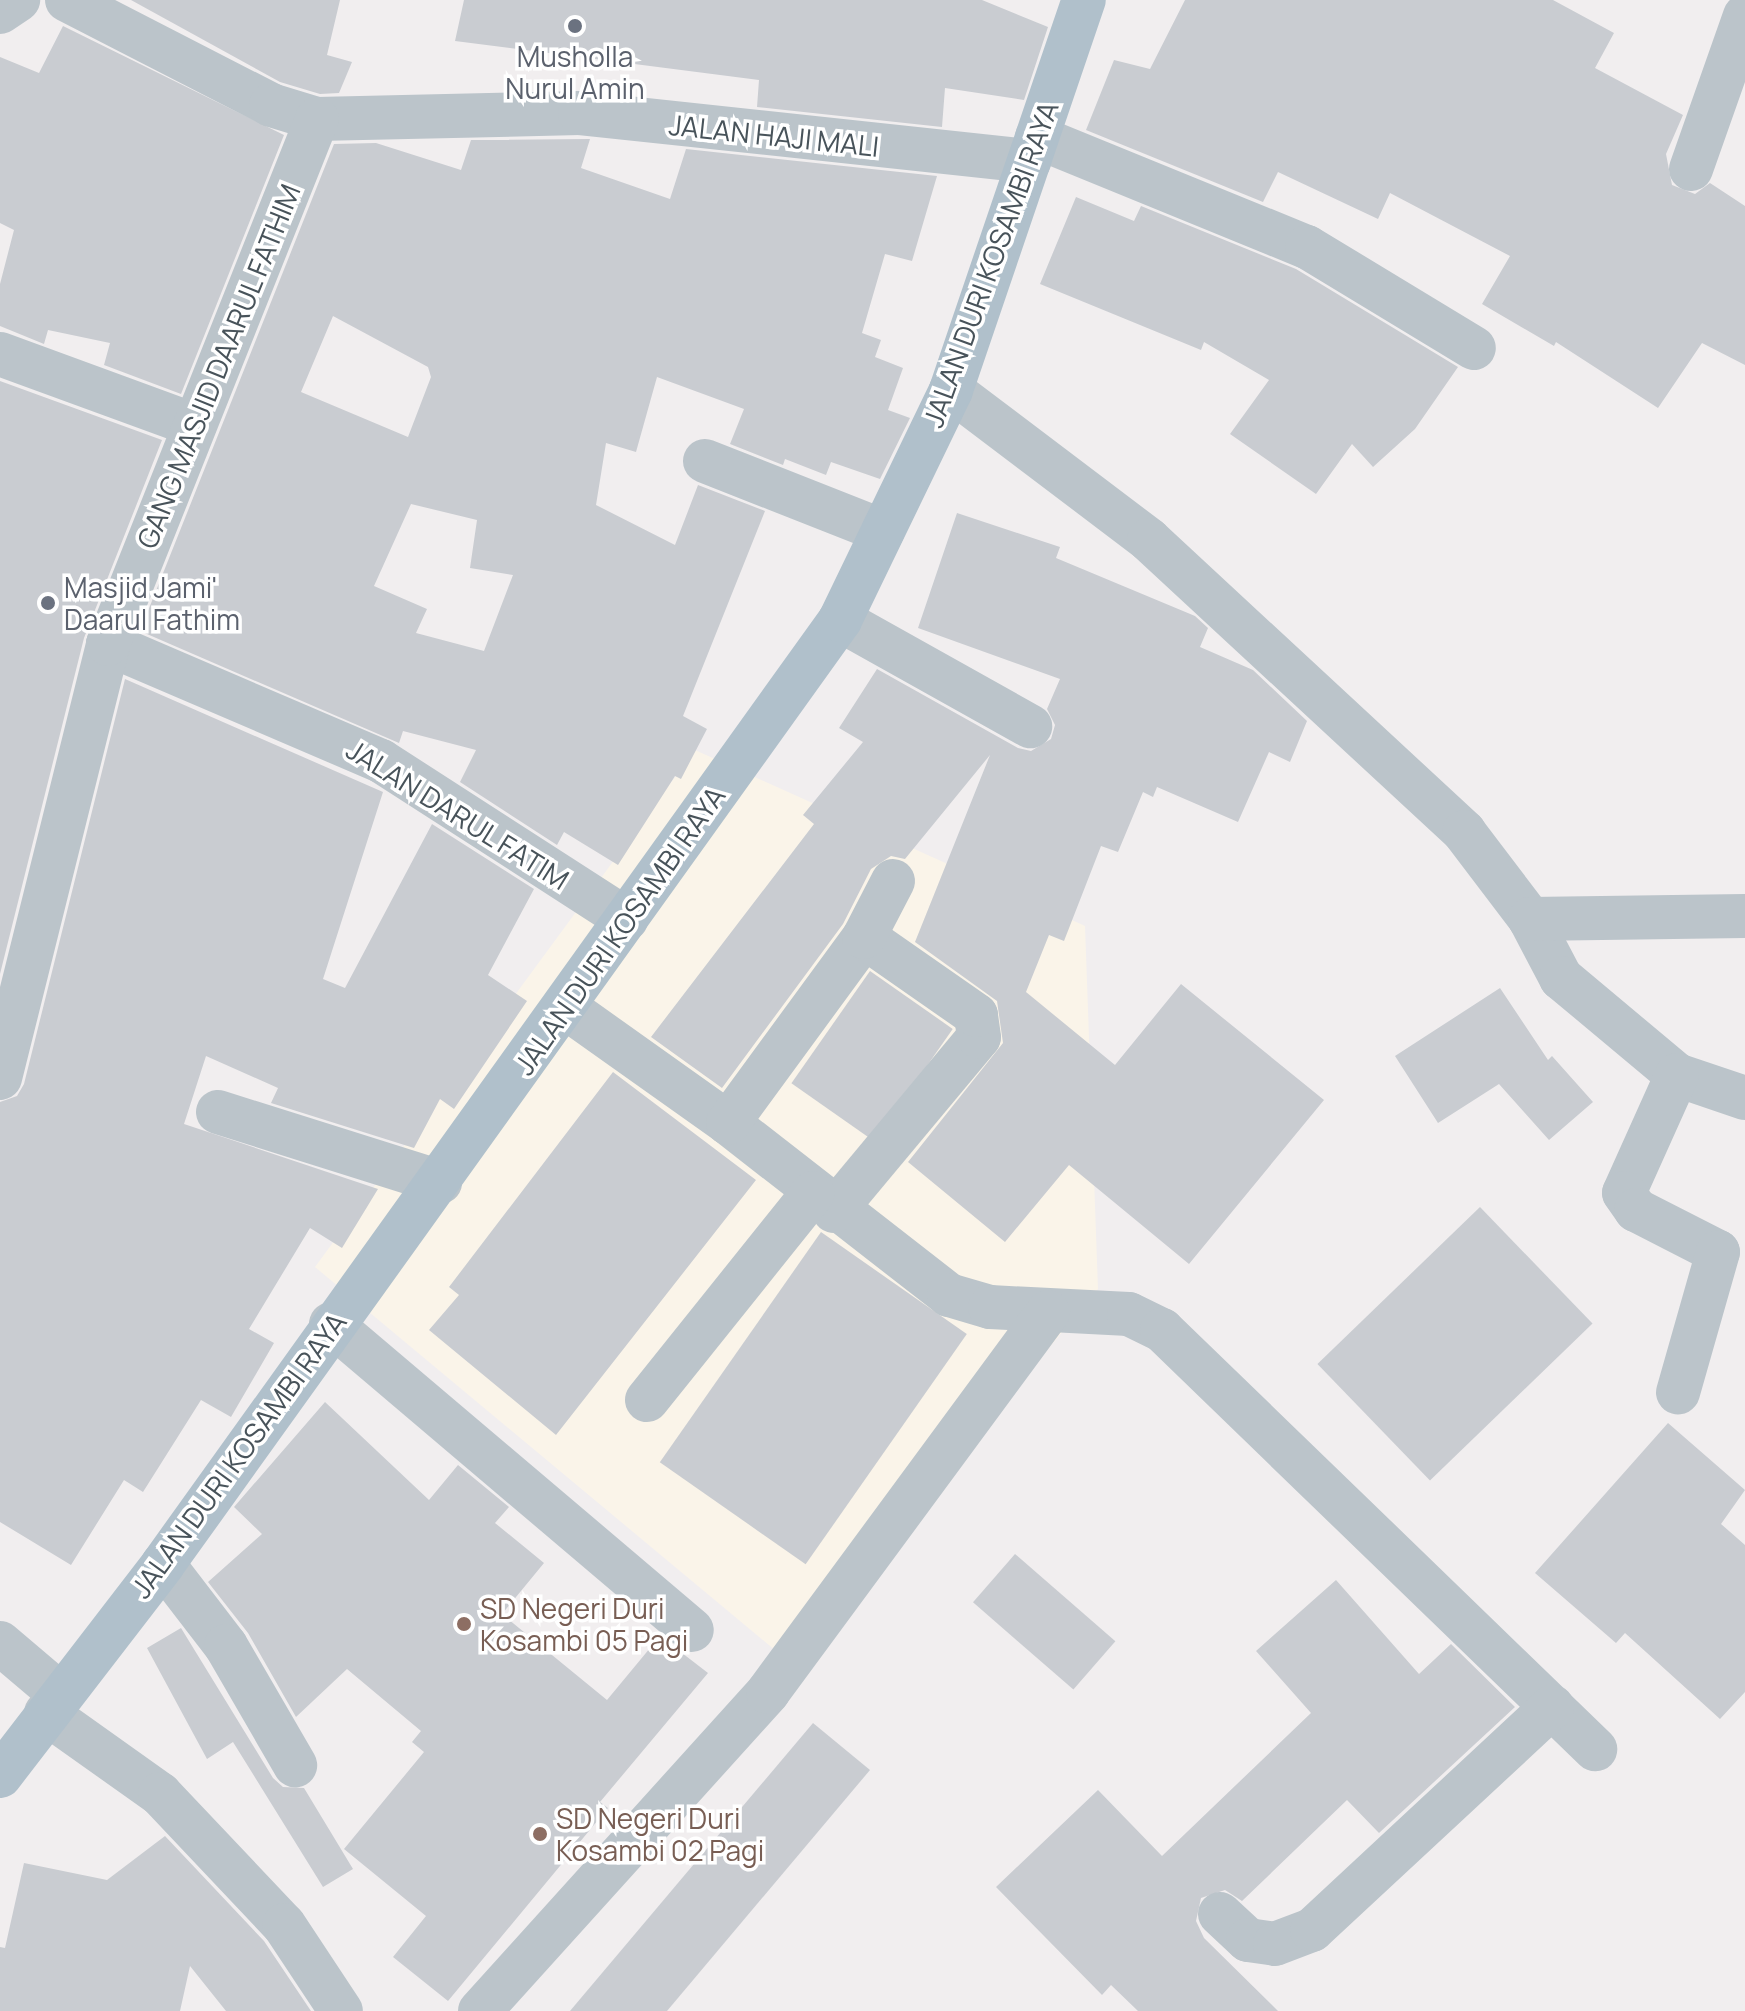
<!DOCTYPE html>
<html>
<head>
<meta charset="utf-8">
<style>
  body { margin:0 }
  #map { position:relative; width:1745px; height:2011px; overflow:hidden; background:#f1eeef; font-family:Manrope,sans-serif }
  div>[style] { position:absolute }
  .commercial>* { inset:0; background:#faf4e9 }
  .building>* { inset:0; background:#c9ccd1; transform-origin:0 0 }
  .minor>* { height:44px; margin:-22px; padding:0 22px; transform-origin:22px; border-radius:22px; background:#bbc4ca }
  .major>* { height:44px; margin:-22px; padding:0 22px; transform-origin:22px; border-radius:22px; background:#b0c0cb }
  .dots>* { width:22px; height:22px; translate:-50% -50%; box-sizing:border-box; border:4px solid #fff; border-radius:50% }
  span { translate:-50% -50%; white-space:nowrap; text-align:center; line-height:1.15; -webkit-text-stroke:7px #fff; paint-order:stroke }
  .worship-label { font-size:28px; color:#5b616d }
  .left { translate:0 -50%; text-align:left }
  .street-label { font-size:28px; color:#48535a }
  .education-label { font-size:28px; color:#785e54 }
</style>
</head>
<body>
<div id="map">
  <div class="commercial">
    <i style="clip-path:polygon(695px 750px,1085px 926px,1098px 1289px,788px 1661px,315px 1267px)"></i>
  </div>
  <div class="building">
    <i style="clip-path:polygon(131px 0,340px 0,327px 55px,352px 62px,339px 93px,320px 94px,280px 82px)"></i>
    <i style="clip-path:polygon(464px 0,982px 0,1048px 27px,1024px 100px,945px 88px,942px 127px,757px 107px,759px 80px,455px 41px)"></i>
    <i style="clip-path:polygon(1185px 0,1553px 0,1614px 33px,1595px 68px,1683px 115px,1666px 154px,1672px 185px,1695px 194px,1710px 183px,1745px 206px,1745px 365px,1702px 343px,1658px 408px,1556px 342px,1554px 346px,1482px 304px,1510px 256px,1390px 193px,1378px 219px,1278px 172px,1263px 202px,1086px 130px,1114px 60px,1150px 69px)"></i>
    <i style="clip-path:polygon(63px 26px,284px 135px,181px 394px,104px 365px,110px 343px,48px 330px,44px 344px,0 326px,0 284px,14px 230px,0 223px,0 57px,39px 73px)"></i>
    <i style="clip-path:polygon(evenodd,590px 139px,581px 168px,670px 199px,686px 149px,937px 176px,912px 261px,885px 254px,862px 333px,881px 340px,875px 357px,903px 368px,888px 410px,910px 418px,880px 479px,831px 462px,826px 475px,785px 459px,783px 465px,730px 444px,744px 409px,657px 377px,636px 452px,606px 443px,596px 505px,675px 545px,698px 485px,765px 511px,683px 716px,707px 729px,681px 779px,675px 776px,618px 865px,564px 832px,557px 845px,460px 782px,476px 750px,403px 731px,399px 743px,140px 631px,334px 144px,376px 143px,461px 170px,471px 140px,590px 139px,333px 316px,428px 367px,431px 377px,408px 437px,301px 392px,333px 316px,590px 139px,411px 504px,477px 520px,470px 568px,513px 575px,484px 651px,416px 633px,427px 609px,374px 586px,411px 504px)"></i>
    <i style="clip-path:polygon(1076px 197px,1134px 221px,1141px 206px,1296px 269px,1458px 367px,1415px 429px,1373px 467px,1352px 444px,1316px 494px,1230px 434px,1269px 380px,1204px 342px,1201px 350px,1040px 284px)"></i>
    <i style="clip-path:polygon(0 381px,162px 440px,84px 638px,0 974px)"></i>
    <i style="clip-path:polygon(957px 513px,1060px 547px,1056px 558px,1195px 616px,1208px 628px,1200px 647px,1253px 670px,1307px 721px,1290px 762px,1269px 752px,1238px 822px,1157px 787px,1153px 797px,1143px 792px,1118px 852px,1101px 846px,1064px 941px,1049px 935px,1026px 992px,1115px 1065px,1181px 984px,1324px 1100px,1189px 1264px,1069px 1165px,1005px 1242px,908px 1162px,1003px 1043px,997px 1001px,915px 942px,990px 755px,905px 859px,891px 856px,871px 869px,843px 924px,722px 1088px,651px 1037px,814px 824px,803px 815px,863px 742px,839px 728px,877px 669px,1018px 748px,1031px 751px,1051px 739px,1055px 725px,1047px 709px,1060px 679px,918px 628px)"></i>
    <i style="clip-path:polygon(125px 679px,383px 792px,323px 979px,345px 988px,432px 824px,534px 889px,488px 975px,527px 1001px,454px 1109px,440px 1099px,414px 1148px,271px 1103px,278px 1088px,206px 1056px,184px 1124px,378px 1189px,342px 1248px,310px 1228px,249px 1329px,274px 1343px,231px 1417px,201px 1400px,143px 1492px,124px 1480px,71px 1565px,0 1522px,0 1102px,17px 1096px,24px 1084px)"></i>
    <i style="left:870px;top:971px;width:101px;height:137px;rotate:35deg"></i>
    <i style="clip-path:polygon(1500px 988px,1548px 1060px,1552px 1056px,1593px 1102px,1549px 1140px,1499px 1084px,1438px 1123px,1395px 1056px)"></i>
    <i style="clip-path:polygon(613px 1072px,756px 1180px,556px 1435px,429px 1330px,459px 1295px,449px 1287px)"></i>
    <i style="left:1480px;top:1207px;width:162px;height:226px;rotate:46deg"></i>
    <i style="left:821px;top:1232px;width:178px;height:281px;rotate:35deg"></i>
    <i style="clip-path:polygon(325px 1402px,429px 1500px,458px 1465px,509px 1507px,495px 1523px,544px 1563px,502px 1614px,607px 1700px,660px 1636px,708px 1673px,600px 1802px,608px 1808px,448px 2001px,393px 1957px,426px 1916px,344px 1849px,424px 1752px,412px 1742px,421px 1731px,347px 1669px,296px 1717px,248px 1633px,208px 1582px,262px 1534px,234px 1507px)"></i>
    <i style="clip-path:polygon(1668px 1423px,1745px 1490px,1721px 1524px,1745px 1545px,1745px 1692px,1720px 1719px,1625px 1633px,1616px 1643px,1535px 1573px)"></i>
    <i style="left:1015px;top:1554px;width:133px;height:64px;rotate:41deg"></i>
    <i style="clip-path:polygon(1336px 1580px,1419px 1674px,1451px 1644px,1515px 1707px,1379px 1833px,1347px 1800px,1242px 1901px,1225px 1890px,1201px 1898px,1196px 1921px,1204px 1938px,1278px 2011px,1138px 2011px,1111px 1985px,1102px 1995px,996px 1887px,1098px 1790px,1162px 1856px,1311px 1713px,1256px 1651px)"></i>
    <i style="clip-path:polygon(181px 1628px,273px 1778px,283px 1787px,304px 1788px,353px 1869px,323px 1887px,233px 1742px,207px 1759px,147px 1648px)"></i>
    <i style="clip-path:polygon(813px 1723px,870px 1770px,667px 2011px,570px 2011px)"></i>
    <i style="clip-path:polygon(165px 1836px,264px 1941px,311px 2011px,226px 2011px,190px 1966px,180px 2011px,0 2011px,0 1947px,5px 1948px,24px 1863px,107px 1880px)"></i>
  </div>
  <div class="minor">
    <i style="left:67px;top:0;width:229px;rotate:27.2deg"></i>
    <i style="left:271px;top:105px;width:48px;rotate:16.9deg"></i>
    <i style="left:317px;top:119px;width:263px;rotate:-1.3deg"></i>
    <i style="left:580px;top:113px;width:452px;rotate:6.1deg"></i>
    <i style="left:0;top:12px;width:22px;rotate:-34deg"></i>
    <i style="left:1037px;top:137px;width:292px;rotate:22.2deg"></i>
    <i style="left:1307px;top:247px;width:195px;rotate:31.2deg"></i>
    <i style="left:1691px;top:169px;width:162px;rotate:-70.6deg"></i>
    <i style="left:0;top:354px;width:207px;rotate:20.1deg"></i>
    <i style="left:951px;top:390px;width:248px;rotate:37.1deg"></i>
    <i style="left:1149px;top:540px;width:430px;rotate:42.8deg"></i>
    <i style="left:1464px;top:832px;width:109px;rotate:52.8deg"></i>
    <i style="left:1530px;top:919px;width:67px;rotate:62.3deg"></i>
    <i style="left:1561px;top:978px;width:151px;rotate:39.9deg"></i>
    <i style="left:1677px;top:1075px;width:72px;rotate:18.7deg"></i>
    <i style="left:705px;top:461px;width:191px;rotate:21.5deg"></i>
    <i style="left:840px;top:620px;width:218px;rotate:29.2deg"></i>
    <i style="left:108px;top:644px;width:297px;rotate:23.2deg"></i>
    <i style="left:381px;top:761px;width:292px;rotate:32.8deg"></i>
    <i style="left:1530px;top:919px;width:215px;rotate:-0.8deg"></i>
    <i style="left:565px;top:1007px;width:200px;rotate:35.4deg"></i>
    <i style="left:728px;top:1123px;width:280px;rotate:37.9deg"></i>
    <i style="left:949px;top:1295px;width:43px;rotate:16.3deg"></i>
    <i style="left:990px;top:1307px;width:139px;rotate:2.9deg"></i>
    <i style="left:1129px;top:1314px;width:37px;rotate:26deg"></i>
    <i style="left:1162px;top:1330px;width:603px;rotate:44.06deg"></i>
    <i style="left:1677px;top:1075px;width:129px;rotate:114.2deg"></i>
    <i style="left:1624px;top:1193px;width:21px;rotate:55deg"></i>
    <i style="left:1636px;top:1210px;width:92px;rotate:27.1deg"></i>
    <i style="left:1718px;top:1252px;width:146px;rotate:105.9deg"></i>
    <i style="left:0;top:1078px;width:447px;rotate:-76deg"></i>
    <i style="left:108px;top:644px;width:565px;rotate:-68.29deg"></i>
    <i style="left:218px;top:1112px;width:233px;rotate:17.5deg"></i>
    <i style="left:728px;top:1123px;width:230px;rotate:-53.8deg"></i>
    <i style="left:834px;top:1211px;width:226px;rotate:-50.2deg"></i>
    <i style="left:979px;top:1037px;width:22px;rotate:-98deg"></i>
    <i style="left:976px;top:1015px;width:136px;rotate:-145.1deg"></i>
    <i style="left:864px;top:937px;width:63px;rotate:-62.6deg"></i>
    <i style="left:331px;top:1324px;width:473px;rotate:40.3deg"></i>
    <i style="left:647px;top:1400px;width:265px;rotate:-51.3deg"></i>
    <i style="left:163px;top:1564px;width:103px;rotate:52.5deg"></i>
    <i style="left:226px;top:1646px;width:138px;rotate:59.9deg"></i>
    <i style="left:0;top:1643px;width:80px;rotate:40.4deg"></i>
    <i style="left:46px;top:1713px;width:140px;rotate:35.4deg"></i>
    <i style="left:160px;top:1794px;width:180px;rotate:46.6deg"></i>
    <i style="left:284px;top:1925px;width:103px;rotate:56.5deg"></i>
    <i style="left:1220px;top:1914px;width:38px;rotate:43deg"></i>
    <i style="left:1248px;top:1940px;width:27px;rotate:8deg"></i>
    <i style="left:1275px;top:1944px;width:40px;rotate:-21deg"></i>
    <i style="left:1312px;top:1930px;width:328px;rotate:-42.9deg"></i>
    <i style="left:480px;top:2011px;width:430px;rotate:-47.9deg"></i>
    <i style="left:768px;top:1692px;width:472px;rotate:-53.6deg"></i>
  </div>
  <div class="major">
    <i style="left:0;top:1776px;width:267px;rotate:-52.4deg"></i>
    <i style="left:163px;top:1564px;width:1162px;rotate:-54.35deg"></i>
    <i style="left:840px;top:620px;width:255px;rotate:-64.2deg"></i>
    <i style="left:951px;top:390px;width:412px;rotate:-71.2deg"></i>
  </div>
  <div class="dots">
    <i style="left:575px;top:26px;background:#6b7280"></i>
    <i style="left:48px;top:603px;background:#6b7280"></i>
    <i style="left:464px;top:1624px;background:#8d6e63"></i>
    <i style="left:540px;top:1834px;background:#8d6e63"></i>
  </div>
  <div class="worship-label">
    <span style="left:575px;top:72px">Musholla<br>Nurul Amin</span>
    <span class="left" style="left:64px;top:603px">Masjid Jami'<br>Daarul Fathim</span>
  </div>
  <div class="street-label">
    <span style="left:774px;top:135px;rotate:6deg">JALAN HAJI MALI</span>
    <span style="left:990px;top:264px;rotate:-70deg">JALAN DURI KOSAMBI RAYA</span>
    <span style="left:218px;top:366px;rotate:-68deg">GANG MASJID DAARUL FATHIM</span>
    <span style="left:458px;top:814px;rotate:32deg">JALAN DARUL FATIM</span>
    <span style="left:619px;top:930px;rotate:-55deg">JALAN DURI KOSAMBI RAYA</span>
    <span style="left:238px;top:1455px;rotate:-54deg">JALAN DURI KOSAMBI RAYA</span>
  </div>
  <div class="education-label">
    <span class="left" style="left:480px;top:1624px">SD Negeri Duri<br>Kosambi 05 Pagi</span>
    <span class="left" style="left:556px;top:1834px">SD Negeri Duri<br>Kosambi 02 Pagi</span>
  </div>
</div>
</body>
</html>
